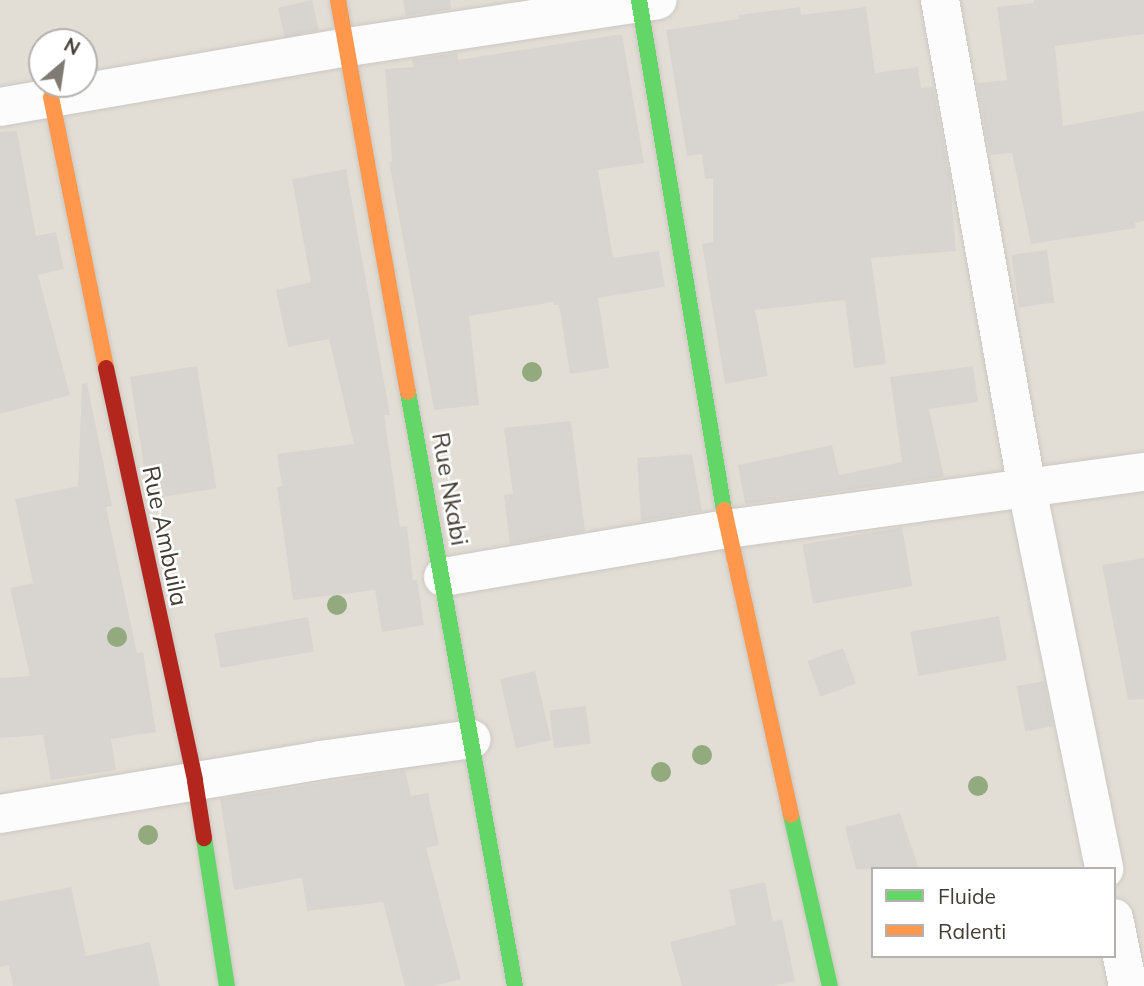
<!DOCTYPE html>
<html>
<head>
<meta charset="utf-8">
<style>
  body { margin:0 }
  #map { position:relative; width:1144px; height:986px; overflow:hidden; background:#eeece8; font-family:Mulish,sans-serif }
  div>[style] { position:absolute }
  .residential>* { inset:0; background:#e3ded5 }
  .building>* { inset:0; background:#d8d5d0; transform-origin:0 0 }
  .roads { filter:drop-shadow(0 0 2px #cbc8c3) drop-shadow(0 0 2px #cbc8c3) }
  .street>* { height:38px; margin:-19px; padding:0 19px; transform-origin:19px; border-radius:19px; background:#fcfcfc }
  .fast>* { height:16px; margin:-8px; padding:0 8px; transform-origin:8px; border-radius:8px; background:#63d668 }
  .slow>* { height:16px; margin:-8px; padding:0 8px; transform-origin:8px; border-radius:8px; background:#ff974d }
  .jam>* { height:16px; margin:-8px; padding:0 8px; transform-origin:8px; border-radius:8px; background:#b3261e }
  .trees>* { width:20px; height:20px; margin:-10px; border-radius:50%; background:#92aa7e }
  span { translate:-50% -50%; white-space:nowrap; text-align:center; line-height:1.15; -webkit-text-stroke:5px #fff; paint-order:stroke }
  .street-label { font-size:24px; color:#433d34 }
  .legend { position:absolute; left:871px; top:867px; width:245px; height:91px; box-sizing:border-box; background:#fff; border:2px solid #b4b1ae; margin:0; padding:9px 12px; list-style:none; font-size:21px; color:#433d34 }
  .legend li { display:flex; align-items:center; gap:14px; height:35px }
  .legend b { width:35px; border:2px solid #b4b1ae }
  .north { position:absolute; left:28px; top:28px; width:70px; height:70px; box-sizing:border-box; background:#fff; border:2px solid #b4b1ae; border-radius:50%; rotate:29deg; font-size:19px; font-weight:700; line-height:28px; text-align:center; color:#433d34 }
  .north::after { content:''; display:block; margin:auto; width:24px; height:32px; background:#7f7a73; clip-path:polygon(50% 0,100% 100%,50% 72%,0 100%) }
</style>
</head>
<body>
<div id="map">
  <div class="residential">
    <i style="clip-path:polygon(evenodd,0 0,1144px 0,1144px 986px,0 986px,0 0,42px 42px,84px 42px,84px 84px,42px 84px,42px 42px,0 0,873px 869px,1114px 869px,1114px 956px,873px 956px,873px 869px)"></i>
  </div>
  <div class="building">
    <i style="left:312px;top:0;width:31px;height:35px;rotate:77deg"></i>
    <i style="clip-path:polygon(403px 0,450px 0,451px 9px,406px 16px)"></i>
    <i style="clip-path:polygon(1034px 0,1144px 0,1144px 34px,1055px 46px,1063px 126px,1144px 111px,1144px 221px,1135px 223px,1136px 228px,1031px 244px,1012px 153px,990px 155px,977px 83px,1007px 80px,997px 7px,1034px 3px)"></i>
    <i style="clip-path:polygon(800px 7px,801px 15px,866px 7px,875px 73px,918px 67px,921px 88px,933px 87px,950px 179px,956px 251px,871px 258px,886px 364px,854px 368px,845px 300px,755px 310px,768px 376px,725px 384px,702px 244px,713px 242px,713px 178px,705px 179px,702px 154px,687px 156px,666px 30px,739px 19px,738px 15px)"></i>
    <i style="clip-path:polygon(622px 34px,644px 163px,598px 170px,613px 258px,659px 251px,665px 287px,598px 298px,609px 368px,570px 374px,559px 305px,554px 305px,553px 302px,469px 316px,479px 405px,434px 410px,389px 162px,392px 161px,385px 69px,413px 67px,412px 59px,457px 53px,458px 60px)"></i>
    <i style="clip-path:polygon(17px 131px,36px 236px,56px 232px,64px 269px,38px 275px,70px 395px,0 414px,0 132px)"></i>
    <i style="clip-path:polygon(346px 169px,390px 415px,384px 415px,400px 527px,407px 526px,413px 580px,417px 580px,424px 625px,382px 632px,375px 590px,293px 600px,277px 487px,282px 486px,277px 454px,354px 444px,329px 339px,288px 347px,276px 290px,311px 282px,292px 179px)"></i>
    <i style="left:1047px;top:250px;width:53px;height:36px;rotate:82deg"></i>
    <i style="left:197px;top:366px;width:124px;height:68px;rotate:81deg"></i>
    <i style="clip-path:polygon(973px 366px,978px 402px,929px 409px,944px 477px,745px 504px,738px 465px,832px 445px,839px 475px,902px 462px,890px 377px)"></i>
    <i style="clip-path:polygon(87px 383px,112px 506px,106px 507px,137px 653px,143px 652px,156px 732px,111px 739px,116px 770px,51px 780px,43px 735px,0 738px,0 678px,30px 676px,10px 588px,33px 583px,15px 499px,78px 486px,82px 384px)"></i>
    <i style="clip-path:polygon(571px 421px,585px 531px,510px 544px,504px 495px,513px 494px,504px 428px)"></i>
    <i style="clip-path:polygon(692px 454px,702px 511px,641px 521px,637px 458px)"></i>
    <i style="left:902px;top:527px;width:60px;height:101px;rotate:80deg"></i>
    <i style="clip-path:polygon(1144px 558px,1144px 699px,1128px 700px,1102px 565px)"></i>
    <i style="left:999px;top:616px;width:45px;height:90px;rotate:80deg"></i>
    <i style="left:308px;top:617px;width:35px;height:95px;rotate:80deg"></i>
    <i style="left:843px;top:648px;width:38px;height:38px;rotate:70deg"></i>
    <i style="left:535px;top:671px;width:71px;height:36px;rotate:77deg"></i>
    <i style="left:1044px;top:681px;width:46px;height:28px;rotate:79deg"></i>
    <i style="left:586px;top:706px;width:38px;height:37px;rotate:83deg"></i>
    <i style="clip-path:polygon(405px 770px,411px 796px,428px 793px,439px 845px,426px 848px,461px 979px,434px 986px,405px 986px,383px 902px,307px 911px,302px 878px,234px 890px,220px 799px)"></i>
    <i style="clip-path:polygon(900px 813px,919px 869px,856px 869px,845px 827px)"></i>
    <i style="clip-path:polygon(765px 882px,773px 922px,782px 919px,795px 981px,774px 986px,682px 986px,670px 942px,736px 925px,729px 890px)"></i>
    <i style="clip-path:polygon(71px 887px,86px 956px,150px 942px,160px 986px,13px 986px,9px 965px,0 967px,0 901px)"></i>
  </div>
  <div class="roads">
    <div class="street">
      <i style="left:940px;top:0;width:497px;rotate:79.9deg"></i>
      <i style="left:1027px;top:489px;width:388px;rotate:78.5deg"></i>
      <i style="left:0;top:107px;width:353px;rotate:-9.8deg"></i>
      <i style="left:348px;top:47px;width:313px;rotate:-8.6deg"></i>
      <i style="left:443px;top:577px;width:288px;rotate:-9.6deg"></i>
      <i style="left:727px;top:529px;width:421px;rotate:-7.8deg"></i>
      <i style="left:0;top:814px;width:326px;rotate:-9.5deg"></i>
      <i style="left:321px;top:760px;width:152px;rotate:-7.9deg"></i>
      <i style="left:1114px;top:918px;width:69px;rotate:78.4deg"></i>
    </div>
    <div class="fast">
      <i style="left:639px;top:0;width:517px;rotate:80.54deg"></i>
      <i style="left:408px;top:392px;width:604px;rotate:79.79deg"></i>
      <i style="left:791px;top:815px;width:175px;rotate:77.2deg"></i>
      <i style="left:204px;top:838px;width:150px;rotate:81.2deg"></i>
    </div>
    <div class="slow">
      <i style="left:338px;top:0;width:398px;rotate:79.9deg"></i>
      <i style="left:51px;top:97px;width:277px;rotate:78.5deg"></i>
      <i style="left:724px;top:510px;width:312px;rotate:77.6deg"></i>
    </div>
    <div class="jam">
      <i style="left:106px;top:368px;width:422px;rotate:77.8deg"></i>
      <i style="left:195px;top:781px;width:58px;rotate:81deg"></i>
    </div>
  </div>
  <div class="trees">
    <i style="left:532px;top:372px"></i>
    <i style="left:337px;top:605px"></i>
    <i style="left:117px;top:637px"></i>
    <i style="left:702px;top:755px"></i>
    <i style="left:661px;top:772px"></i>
    <i style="left:978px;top:786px"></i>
    <i style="left:148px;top:835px"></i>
  </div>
  <div class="street-label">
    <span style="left:450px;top:489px;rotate:80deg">Rue Nkabi</span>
    <span style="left:165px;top:536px;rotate:78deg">Rue Ambuila</span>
  </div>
  <ul class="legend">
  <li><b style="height:9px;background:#63d668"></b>Fluide</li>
  <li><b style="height:9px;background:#ff974d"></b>Ralenti</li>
  </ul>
  <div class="north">N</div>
</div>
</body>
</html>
